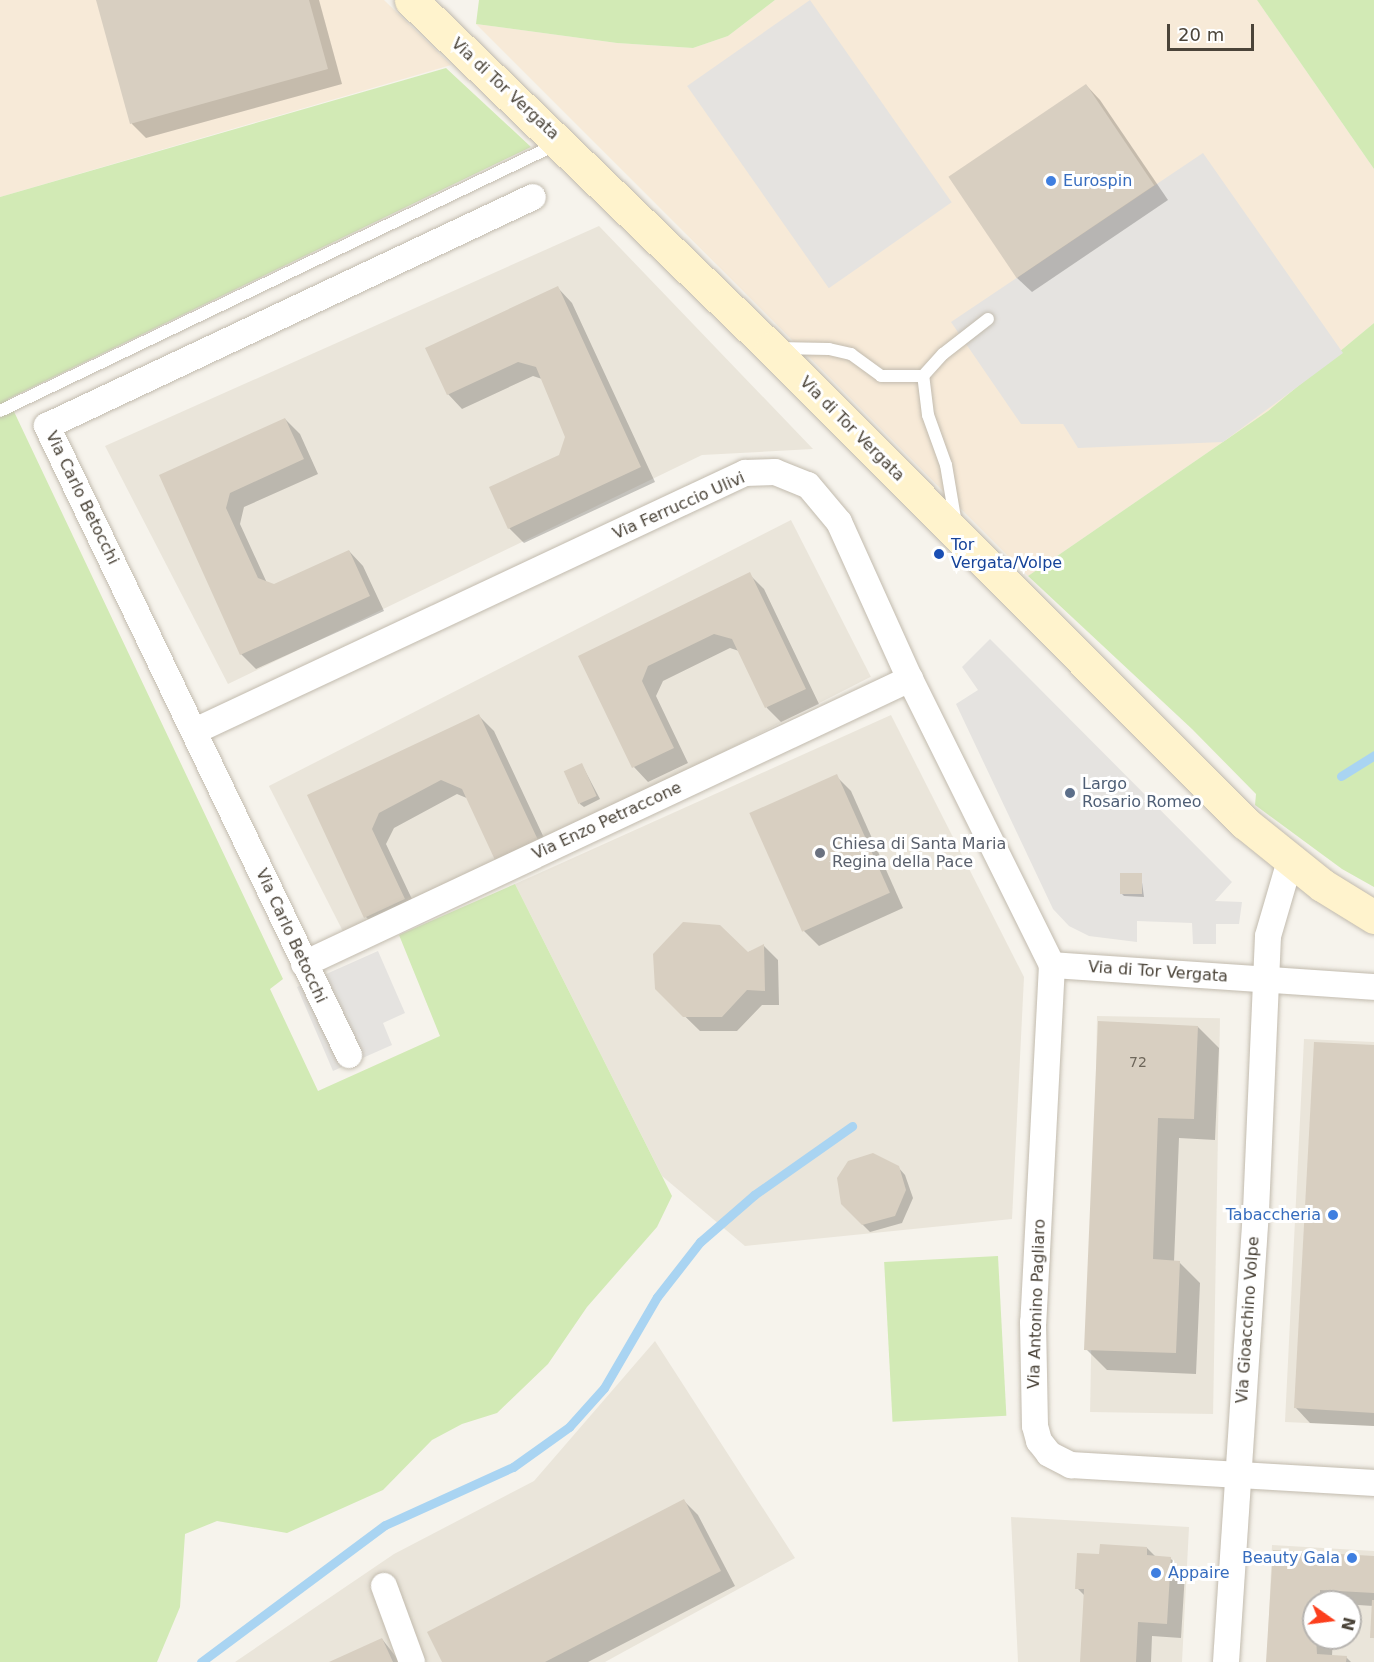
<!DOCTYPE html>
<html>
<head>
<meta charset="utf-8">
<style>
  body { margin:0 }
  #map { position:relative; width:1374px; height:1662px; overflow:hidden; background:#f6f3ec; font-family:"DejaVu Sans",sans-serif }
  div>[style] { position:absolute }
  .residential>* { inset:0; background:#eae5da; transform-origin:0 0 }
  .commercial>* { inset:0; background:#f7ead8 }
  .green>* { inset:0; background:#d2eab5; transform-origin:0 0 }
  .parking>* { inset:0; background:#e5e3e0; transform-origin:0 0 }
  .shadow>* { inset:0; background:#0003 }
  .stream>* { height:9px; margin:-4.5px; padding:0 4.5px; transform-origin:4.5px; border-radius:4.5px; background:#a9d4f2 }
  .building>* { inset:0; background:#d8cfc1; transform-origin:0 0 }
  .roads { filter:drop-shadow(0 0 2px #c2bbae) drop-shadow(0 0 2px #c2bbae) }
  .lane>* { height:12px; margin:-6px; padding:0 6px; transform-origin:6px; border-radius:6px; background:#fff }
  .street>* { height:26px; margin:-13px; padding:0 13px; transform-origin:13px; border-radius:13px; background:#fff }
  .secondary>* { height:33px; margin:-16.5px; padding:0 16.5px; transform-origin:16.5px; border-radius:16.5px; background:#fff3cd }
  .dots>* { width:16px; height:16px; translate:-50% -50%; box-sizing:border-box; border:3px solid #fff; border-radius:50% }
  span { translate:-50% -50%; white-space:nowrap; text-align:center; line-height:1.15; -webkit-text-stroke:6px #fff; paint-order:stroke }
  .number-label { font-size:14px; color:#6e675b }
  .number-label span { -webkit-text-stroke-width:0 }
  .street-label { font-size:16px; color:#4b4439 }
  .shop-label { font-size:16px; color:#366cbe }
  .left { translate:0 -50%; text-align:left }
  .right { translate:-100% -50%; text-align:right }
  .transit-label { font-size:16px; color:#164399 }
  .service-label { font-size:16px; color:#4e5e75 }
  .worship-label { font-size:16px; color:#5b616d }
  .north { position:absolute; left:1302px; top:1590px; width:60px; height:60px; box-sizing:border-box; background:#fff; border:2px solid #b7b4b0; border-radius:50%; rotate:104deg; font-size:16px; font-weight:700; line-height:24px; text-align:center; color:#4b4439 }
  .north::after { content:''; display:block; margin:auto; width:21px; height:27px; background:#fc3f1d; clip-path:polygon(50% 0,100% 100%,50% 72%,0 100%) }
  .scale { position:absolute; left:1167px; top:24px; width:87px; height:27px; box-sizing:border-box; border:3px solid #4b4439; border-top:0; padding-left:8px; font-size:18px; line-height:21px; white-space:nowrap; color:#4b4439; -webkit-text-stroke:4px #fff; paint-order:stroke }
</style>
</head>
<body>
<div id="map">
  <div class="residential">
    <i style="clip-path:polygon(599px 226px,813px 449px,702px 455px,228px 684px,105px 446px)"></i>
    <i style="left:791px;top:520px;width:176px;height:586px;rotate:63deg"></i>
    <i style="clip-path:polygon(891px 715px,1024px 977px,1012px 1219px,745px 1246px,662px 1176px,515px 884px)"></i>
    <i style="left:1097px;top:1016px;width:123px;height:396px;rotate:1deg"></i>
    <i style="clip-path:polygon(1304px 1039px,1374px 1042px,1374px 1426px,1285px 1422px)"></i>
    <i style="clip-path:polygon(655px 1341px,795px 1558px,605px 1662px,235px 1662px,394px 1554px,534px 1481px)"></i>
    <i style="clip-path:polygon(1011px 1517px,1189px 1527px,1182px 1662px,1018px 1662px)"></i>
    <i style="clip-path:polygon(evenodd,1272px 1545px,1374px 1551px,1374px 1662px,1267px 1662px,1272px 1545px,1314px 1602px,1350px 1602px,1350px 1638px,1314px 1638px,1314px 1602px)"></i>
  </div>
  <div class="commercial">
    <i style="clip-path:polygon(0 0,384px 0,451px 65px,0 197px)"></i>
    <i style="clip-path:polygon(775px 0,1257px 0,1374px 169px,1374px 323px,1268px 411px,1028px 576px,476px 24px,617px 43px,693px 48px,728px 36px)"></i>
  </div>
  <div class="green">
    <i style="clip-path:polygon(479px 0,775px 0,728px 36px,693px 48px,617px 43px,476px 24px)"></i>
    <i style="clip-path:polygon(1257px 0,1374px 0,1374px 169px)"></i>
    <i style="clip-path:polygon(446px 68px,531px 147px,8px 399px,283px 979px,270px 989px,318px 1091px,440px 1036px,399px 935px,515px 884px,672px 1196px,657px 1227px,587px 1307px,548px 1364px,497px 1413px,462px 1424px,432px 1440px,383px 1490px,287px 1533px,217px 1521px,185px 1534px,180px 1607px,157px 1662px,0 1662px,0 197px)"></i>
    <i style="clip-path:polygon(1374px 323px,1374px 887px,1342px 869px,1255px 805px,1256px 794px,1192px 729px,1028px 576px,1268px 411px)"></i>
    <i style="left:998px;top:1256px;width:160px;height:114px;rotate:87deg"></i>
  </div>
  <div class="parking">
    <i style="left:810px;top:0;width:247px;height:150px;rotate:55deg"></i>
    <i style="clip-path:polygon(1203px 153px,1343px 353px,1223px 442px,1078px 448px,1063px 424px,1021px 424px,951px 322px)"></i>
    <i style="clip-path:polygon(990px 639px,1232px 882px,1215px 901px,1242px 902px,1239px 924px,1216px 924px,1216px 944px,1193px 944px,1192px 923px,1137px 921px,1137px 942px,1089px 936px,1069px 926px,1053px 909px,956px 704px,978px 690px,962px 667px)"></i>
    <i style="clip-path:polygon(378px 951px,405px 1013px,383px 1023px,392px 1045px,333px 1071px,297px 987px)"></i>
  </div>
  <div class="shadow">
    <i style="clip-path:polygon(97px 0,319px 0,342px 84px,146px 138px,132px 124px)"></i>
    <i style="clip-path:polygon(1086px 85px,1100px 100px,1168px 200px,1032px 292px,1017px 278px)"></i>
    <i style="clip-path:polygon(558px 288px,572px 303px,655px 482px,524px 543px,509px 528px,560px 456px,567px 437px,542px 379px,533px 376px,462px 409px,448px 394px)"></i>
    <i style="clip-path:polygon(285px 419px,300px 434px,318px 474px,244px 507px,240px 524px,267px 583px,274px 585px,349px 551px,363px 566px,384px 611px,256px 669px,241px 654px,161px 476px)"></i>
    <i style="clip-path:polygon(749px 574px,764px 589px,819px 704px,781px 722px,767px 708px,739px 651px,730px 648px,663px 681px,656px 696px,688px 763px,648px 782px,634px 767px,580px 656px)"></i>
    <i style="clip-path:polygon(479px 716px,494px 731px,552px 855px,511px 874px,497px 859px,469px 799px,457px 794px,394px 828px,386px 844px,419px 914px,380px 932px,366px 917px,309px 796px)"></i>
    <i style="clip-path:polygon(582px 765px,600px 799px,584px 807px,580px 804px)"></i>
    <i style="clip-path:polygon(836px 776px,851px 791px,903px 908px,819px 946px,804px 931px)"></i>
    <i style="clip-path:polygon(1141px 875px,1144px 897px,1124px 896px,1121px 893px)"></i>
    <i style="clip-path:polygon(764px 946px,778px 960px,779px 1005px,762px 1005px,737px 1031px,700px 1031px,656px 988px)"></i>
    <i style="clip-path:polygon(1099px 1023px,1198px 1027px,1219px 1048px,1215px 1140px,1179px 1138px,1174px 1262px,1179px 1262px,1200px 1283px,1196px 1374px,1107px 1370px,1086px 1349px)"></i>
    <i style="clip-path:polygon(1374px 1046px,1374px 1426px,1310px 1423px,1296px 1408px)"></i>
    <i style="clip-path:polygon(898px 1167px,905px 1175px,913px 1198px,902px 1223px,870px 1232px,842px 1204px)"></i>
    <i style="clip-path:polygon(684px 1501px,698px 1515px,735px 1586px,588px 1662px,444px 1662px)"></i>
    <i style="clip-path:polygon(1147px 1548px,1156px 1557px,1170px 1558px,1185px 1573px,1181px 1638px,1152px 1636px,1151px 1662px,1082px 1662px,1085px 1596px,1077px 1588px,1101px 1556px)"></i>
    <i style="clip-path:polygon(1275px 1552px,1374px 1557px,1374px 1640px,1373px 1606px,1314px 1602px,1314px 1638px,1333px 1638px,1332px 1656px,1346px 1657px,1351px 1662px,1268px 1662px)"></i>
    <i style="clip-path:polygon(382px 1639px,400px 1662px,333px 1662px)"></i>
  </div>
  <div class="stream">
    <i style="left:1341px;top:776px;width:39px;rotate:-32deg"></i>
    <i style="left:201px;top:1662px;width:229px;rotate:-36.7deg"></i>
    <i style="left:385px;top:1525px;width:141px;rotate:-24.4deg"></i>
    <i style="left:513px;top:1467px;width:69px;rotate:-35.5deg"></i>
    <i style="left:569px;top:1427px;width:52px;rotate:-48.1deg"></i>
    <i style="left:604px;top:1388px;width:105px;rotate:-59.8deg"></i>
    <i style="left:657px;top:1297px;width:70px;rotate:-52deg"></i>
    <i style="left:700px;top:1242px;width:72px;rotate:-41deg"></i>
    <i style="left:754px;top:1195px;width:120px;rotate:-35.1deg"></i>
  </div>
  <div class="building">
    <i style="clip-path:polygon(96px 0,309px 0,328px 69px,130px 124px)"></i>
    <i style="left:1086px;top:84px;width:122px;height:166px;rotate:56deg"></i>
    <i style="clip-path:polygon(558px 286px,641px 467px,508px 529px,489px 487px,559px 455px,565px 437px,536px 367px,518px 362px,447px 395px,425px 348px)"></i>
    <i style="clip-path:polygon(285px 418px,304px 459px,230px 493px,226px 508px,258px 578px,274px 584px,349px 550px,370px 596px,240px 655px,159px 475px)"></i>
    <i style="clip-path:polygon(750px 572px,806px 689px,765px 708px,732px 639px,714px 634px,648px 666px,642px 681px,674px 748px,632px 768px,578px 656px)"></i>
    <i style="clip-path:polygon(479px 714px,538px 840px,495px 860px,462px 789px,441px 780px,379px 813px,372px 829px,405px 899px,364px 918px,307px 795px)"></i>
    <i style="left:582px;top:763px;width:36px;height:20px;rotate:66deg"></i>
    <i style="left:837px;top:774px;width:130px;height:96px;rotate:66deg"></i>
    <i style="left:1120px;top:873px;width:22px;height:21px"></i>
    <i style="clip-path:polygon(683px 922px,720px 925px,748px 952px,764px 944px,765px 991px,747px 990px,722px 1017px,683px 1017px,655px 989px,653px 954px)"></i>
    <i style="clip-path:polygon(1098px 1021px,1198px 1026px,1194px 1119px,1158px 1118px,1153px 1259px,1180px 1261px,1176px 1353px,1084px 1350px)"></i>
    <i style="clip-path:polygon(1314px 1042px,1374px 1045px,1374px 1413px,1294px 1408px)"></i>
    <i style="clip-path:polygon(873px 1153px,899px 1166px,906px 1190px,895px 1216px,862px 1225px,841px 1204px,837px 1178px,848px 1161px)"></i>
    <i style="clip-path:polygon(684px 1499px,721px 1571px,545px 1662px,442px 1662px,427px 1632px)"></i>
    <i style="clip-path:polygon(1100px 1544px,1147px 1547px,1147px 1555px,1171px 1557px,1167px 1624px,1138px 1622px,1136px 1662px,1080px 1662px,1084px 1589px,1075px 1589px,1077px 1553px,1099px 1554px)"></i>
    <i style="clip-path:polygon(1273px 1550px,1374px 1556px,1374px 1593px,1320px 1590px,1320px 1602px,1314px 1602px,1317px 1654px,1347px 1656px,1346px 1662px,1266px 1662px)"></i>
    <i style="clip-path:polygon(1372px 1600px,1374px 1600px,1374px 1638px,1370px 1638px)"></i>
    <i style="clip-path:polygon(382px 1638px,393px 1662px,329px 1662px)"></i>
  </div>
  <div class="roads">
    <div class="lane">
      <i style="left:777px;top:348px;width:52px;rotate:1.1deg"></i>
      <i style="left:829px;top:349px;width:23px;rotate:13deg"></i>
      <i style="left:851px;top:354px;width:37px;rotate:36deg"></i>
      <i style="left:881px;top:376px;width:42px"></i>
      <i style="left:0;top:411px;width:618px;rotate:-25.61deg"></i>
      <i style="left:956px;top:524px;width:60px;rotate:-99.6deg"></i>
      <i style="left:946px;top:465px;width:53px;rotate:-109.8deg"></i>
      <i style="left:928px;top:415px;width:39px;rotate:-97deg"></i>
      <i style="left:923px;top:376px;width:30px;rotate:-48deg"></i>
      <i style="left:943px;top:354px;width:57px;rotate:-37.9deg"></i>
    </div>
    <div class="street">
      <i style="left:195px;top:731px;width:608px;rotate:-25.13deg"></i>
      <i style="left:745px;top:473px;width:30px;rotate:-2deg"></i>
      <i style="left:775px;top:472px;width:35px;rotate:22deg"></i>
      <i style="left:808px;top:485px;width:48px;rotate:50deg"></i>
      <i style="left:839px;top:522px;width:172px;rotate:65.7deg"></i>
      <i style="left:910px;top:679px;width:319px;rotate:63.6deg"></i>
      <i style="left:1052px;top:965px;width:358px;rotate:93deg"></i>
      <i style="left:1033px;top:1322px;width:104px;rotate:88.9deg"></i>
      <i style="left:1035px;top:1426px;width:16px;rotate:75deg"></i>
      <i style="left:1039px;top:1441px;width:16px;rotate:52deg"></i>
      <i style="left:1049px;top:1454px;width:25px;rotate:27deg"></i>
      <i style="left:1071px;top:1465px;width:304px;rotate:3.4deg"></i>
      <i style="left:304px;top:964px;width:670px;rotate:-25.19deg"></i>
      <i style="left:1052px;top:965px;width:323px;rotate:3.9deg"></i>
      <i style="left:349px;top:1055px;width:698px;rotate:-115.65deg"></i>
      <i style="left:47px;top:426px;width:537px;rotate:-25.23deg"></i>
      <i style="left:384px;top:1586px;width:81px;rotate:69.8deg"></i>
      <i style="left:1226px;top:1662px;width:452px;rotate:-86.2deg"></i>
      <i style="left:1256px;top:1211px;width:275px;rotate:-87.5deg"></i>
      <i style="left:1268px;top:936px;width:78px;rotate:-73.7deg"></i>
    </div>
    <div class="secondary">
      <i style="left:411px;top:0;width:501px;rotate:44.03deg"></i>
      <i style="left:771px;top:348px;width:671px;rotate:45.06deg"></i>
      <i style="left:1245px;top:823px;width:99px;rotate:38.8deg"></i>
      <i style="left:1322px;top:885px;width:61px;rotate:31.6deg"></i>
    </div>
  </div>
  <div class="dots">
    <i style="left:1051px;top:181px;background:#3f7fe0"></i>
    <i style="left:939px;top:554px;background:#1a4fb4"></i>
    <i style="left:1070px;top:793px;background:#5c6f8a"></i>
    <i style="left:820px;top:853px;background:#6b7280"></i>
    <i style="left:1333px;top:1215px;background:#3f7fe0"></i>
    <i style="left:1352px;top:1558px;background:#3f7fe0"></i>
    <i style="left:1156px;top:1573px;background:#3f7fe0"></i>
  </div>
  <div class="number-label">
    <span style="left:1138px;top:1062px">72</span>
  </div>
  <div class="street-label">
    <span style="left:505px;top:89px;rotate:43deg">Via di Tor Vergata</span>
    <span style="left:852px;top:429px;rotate:45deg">Via di Tor Vergata</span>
    <span style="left:82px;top:498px;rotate:64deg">Via Carlo Betocchi</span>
    <span style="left:679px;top:506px;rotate:-24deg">Via Ferruccio Ulivi</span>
    <span style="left:607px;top:821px;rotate:-25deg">Via Enzo Petraccone</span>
    <span style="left:291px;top:936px;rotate:65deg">Via Carlo Betocchi</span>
    <span style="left:1158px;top:972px;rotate:4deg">Via di Tor Vergata</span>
    <span style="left:1037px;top:1304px;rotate:-88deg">Via Antonino Pagliaro</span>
    <span style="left:1248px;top:1320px;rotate:-86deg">Via Gioacchino Volpe</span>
  </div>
  <div class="shop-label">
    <span class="left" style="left:1063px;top:181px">Eurospin</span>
    <span class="right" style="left:1321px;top:1215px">Tabaccheria</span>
    <span class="right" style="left:1340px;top:1558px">Beauty Gala</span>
    <span class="left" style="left:1168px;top:1573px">Appaire</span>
  </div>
  <div class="transit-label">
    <span class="left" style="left:951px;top:554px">Tor<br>Vergata/Volpe</span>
  </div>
  <div class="service-label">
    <span class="left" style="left:1082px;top:793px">Largo<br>Rosario Romeo</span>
  </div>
  <div class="worship-label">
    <span class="left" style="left:832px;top:853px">Chiesa di Santa Maria<br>Regina della Pace</span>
  </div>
  <div class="north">N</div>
  <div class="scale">20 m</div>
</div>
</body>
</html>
